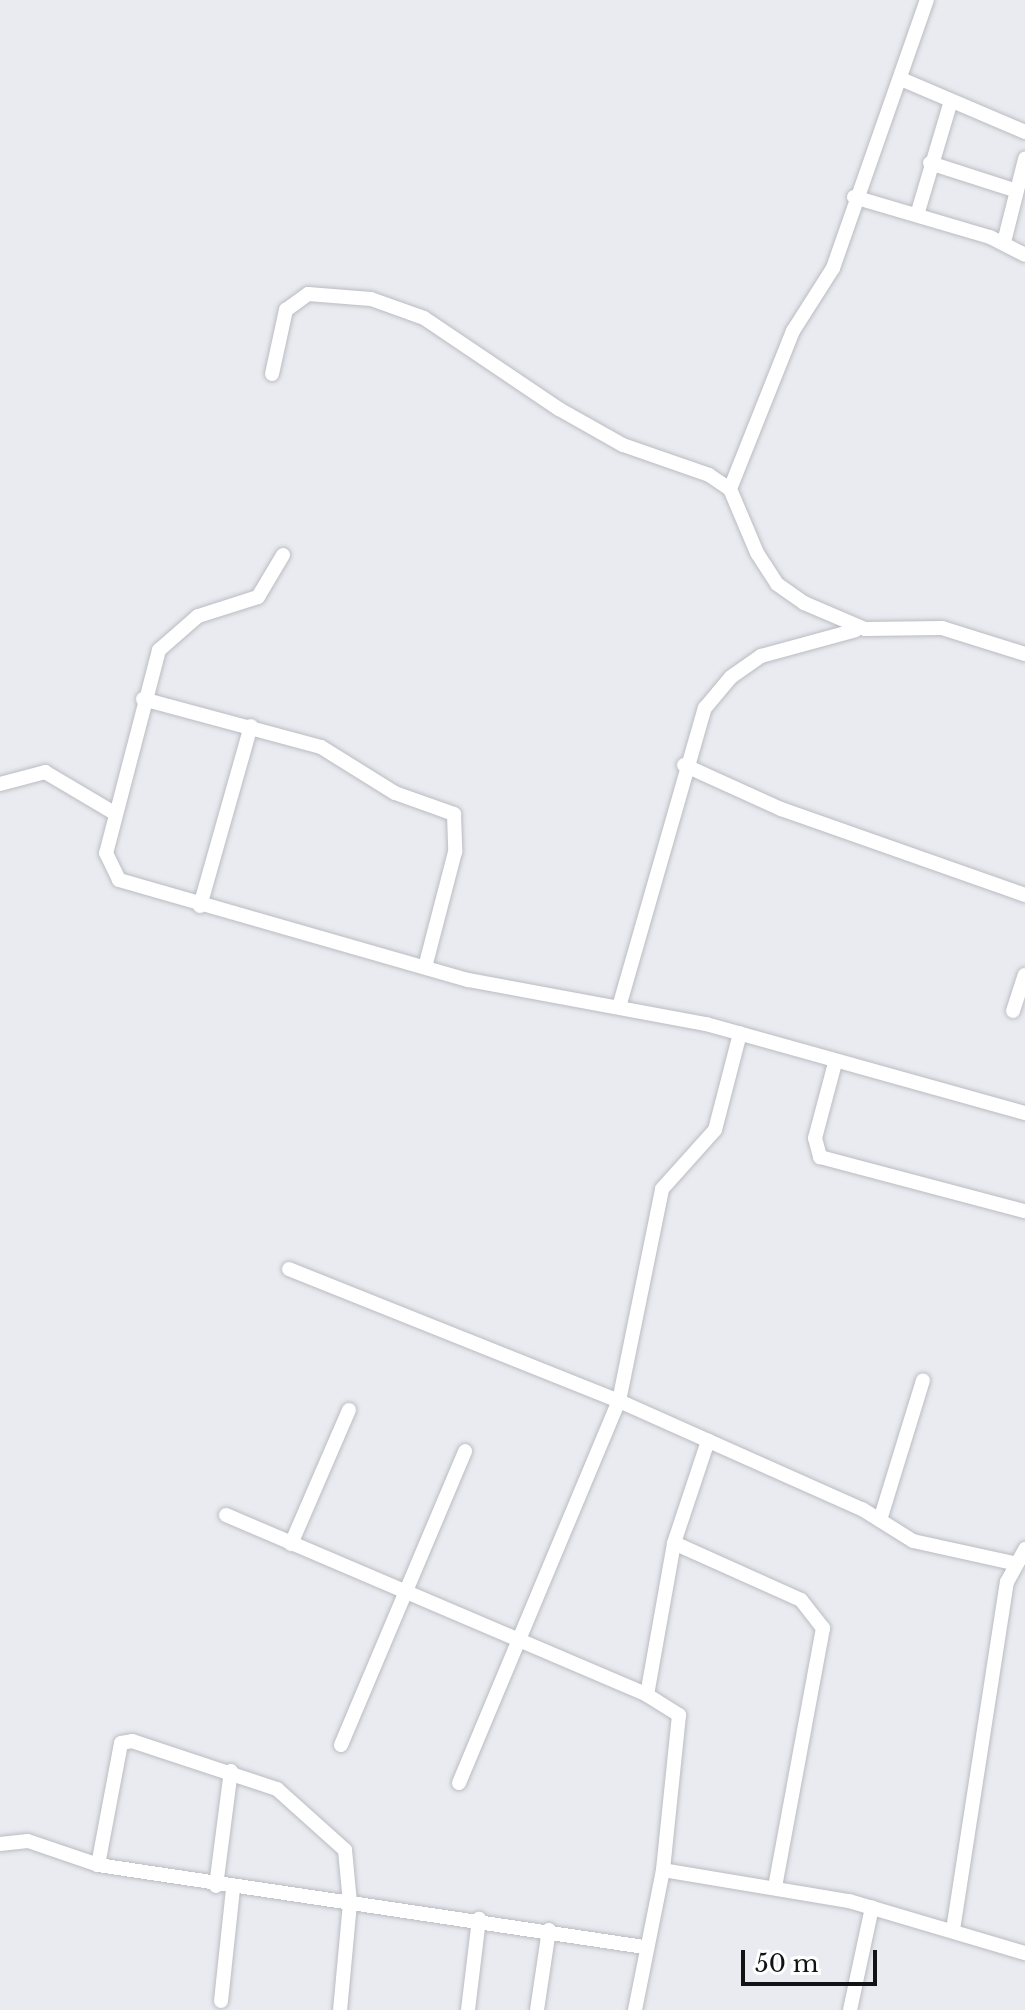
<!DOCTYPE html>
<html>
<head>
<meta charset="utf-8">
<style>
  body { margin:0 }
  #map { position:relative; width:1025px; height:2010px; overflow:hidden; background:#e9ebf0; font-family:"Libre Baskerville",serif }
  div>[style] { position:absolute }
  .roads { filter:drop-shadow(0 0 2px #babcc1) drop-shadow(0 0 2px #babcc1) }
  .street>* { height:14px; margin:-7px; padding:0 7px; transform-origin:7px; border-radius:7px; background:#fff }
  span { translate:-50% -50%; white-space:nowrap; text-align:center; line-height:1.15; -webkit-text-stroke:8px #fff; paint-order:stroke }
  .scale { position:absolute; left:741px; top:1950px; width:136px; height:36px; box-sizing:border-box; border:4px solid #121315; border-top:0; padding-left:10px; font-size:24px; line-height:28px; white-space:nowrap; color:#121315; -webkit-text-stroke:6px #fff; paint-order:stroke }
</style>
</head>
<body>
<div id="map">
  <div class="roads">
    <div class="street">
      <i style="left:901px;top:79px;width:135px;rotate:23.1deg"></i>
      <i style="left:930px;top:163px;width:91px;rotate:17.8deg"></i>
      <i style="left:854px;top:197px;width:142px;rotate:16.4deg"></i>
      <i style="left:990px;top:237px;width:39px;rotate:27deg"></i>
      <i style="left:917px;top:215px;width:116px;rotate:-73.4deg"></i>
      <i style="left:1004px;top:242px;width:86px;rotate:-75.8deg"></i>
      <i style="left:272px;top:374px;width:66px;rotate:-77.7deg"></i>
      <i style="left:286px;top:310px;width:27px;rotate:-36deg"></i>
      <i style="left:308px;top:294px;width:63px;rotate:4.5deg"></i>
      <i style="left:371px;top:299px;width:56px;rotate:19.7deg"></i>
      <i style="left:424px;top:318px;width:163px;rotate:34deg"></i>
      <i style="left:559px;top:409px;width:73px;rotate:29.4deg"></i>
      <i style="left:623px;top:445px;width:91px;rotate:19.2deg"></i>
      <i style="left:709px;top:475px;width:25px;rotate:34deg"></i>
      <i style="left:730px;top:489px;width:69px;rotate:67.1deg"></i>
      <i style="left:757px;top:553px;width:37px;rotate:57deg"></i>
      <i style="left:777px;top:584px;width:33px;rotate:35deg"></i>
      <i style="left:804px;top:603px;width:66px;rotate:23.1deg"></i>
      <i style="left:865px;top:629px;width:77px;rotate:-0.7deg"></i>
      <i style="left:942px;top:628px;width:87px;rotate:17.4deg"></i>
      <i style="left:730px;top:489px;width:170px;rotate:-68.3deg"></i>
      <i style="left:793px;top:331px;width:75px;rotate:-57.6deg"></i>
      <i style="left:833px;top:268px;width:284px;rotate:-70.7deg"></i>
      <i style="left:283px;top:555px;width:49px;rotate:120.8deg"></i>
      <i style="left:258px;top:597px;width:63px;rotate:162.4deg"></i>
      <i style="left:198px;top:616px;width:52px;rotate:138.9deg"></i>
      <i style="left:159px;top:650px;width:210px;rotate:104.6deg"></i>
      <i style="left:106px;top:853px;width:30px;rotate:64deg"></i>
      <i style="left:119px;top:880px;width:363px;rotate:16deg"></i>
      <i style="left:468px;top:980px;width:242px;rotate:10.5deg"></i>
      <i style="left:706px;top:1024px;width:331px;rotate:15.6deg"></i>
      <i style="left:143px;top:699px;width:184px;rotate:15.1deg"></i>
      <i style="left:321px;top:747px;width:87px;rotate:31.9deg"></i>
      <i style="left:395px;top:793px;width:63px;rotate:19.6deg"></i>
      <i style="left:454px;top:814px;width:38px;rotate:88deg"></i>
      <i style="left:455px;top:852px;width:119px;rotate:104.6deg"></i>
      <i style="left:684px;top:765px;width:107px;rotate:24.4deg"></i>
      <i style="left:781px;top:809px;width:259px;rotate:19.4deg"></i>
      <i style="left:0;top:784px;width:47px;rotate:-14.9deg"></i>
      <i style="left:45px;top:772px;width:80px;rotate:30.7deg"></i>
      <i style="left:200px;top:906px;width:187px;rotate:-74.2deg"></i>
      <i style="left:619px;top:1007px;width:311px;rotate:-74deg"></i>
      <i style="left:705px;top:708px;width:40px;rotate:-50deg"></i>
      <i style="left:731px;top:677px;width:37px;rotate:-35deg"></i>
      <i style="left:761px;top:656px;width:98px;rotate:-15.3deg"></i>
      <i style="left:1013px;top:1011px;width:38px;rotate:-72deg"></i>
      <i style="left:835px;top:1063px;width:78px;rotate:104.9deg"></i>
      <i style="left:815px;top:1138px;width:20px;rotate:75deg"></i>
      <i style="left:820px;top:1157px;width:212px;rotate:14.8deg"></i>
      <i style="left:289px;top:1269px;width:355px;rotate:21.8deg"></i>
      <i style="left:619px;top:1401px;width:266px;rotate:24deg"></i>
      <i style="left:862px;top:1509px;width:60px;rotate:32.1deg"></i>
      <i style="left:913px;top:1541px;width:102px;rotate:12.4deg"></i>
      <i style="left:226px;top:1515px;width:458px;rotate:23.1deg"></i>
      <i style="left:647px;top:1695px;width:38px;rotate:32deg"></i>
      <i style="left:679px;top:1715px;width:156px;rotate:95.9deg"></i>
      <i style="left:663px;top:1870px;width:143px;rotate:101.3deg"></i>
      <i style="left:880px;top:1520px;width:146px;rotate:-72.9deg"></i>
      <i style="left:674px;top:1543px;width:139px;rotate:24.2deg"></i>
      <i style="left:801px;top:1600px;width:36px;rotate:52deg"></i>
      <i style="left:823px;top:1628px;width:263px;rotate:100.5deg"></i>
      <i style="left:291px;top:1544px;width:146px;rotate:-66.6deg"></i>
      <i style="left:647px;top:1695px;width:154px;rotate:-79.9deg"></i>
      <i style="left:674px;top:1543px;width:108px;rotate:-71.6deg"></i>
      <i style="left:341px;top:1745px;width:319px;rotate:-67.1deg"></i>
      <i style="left:459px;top:1783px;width:414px;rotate:-67.3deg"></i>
      <i style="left:619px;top:1401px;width:216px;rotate:-78.5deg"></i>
      <i style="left:662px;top:1189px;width:79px;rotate:-48.1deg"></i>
      <i style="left:715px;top:1130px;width:100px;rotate:-75.5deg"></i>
      <i style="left:0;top:1844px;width:28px;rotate:-6deg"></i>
      <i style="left:28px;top:1841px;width:74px;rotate:18.9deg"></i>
      <i style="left:98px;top:1865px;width:552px;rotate:8.54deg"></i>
      <i style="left:98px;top:1865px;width:124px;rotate:-79.3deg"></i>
      <i style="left:121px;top:1743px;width:11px;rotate:-10deg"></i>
      <i style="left:132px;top:1741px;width:153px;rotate:18.3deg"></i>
      <i style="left:277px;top:1789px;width:91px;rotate:41.9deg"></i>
      <i style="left:345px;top:1850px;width:53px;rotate:84.6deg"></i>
      <i style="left:350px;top:1903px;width:107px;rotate:95.3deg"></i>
      <i style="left:663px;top:1870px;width:189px;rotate:9.5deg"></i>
      <i style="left:849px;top:1901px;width:184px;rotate:16.5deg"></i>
      <i style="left:216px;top:1886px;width:116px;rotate:-82.6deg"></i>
      <i style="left:953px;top:1930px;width:352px;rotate:-81.2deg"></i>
      <i style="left:1007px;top:1582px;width:38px;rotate:-61deg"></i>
      <i style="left:221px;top:2001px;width:114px;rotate:-83.9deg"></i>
      <i style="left:468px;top:2010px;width:92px;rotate:-83.1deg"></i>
      <i style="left:537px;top:2010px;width:81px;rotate:-81.5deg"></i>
      <i style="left:850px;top:2010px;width:105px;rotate:-77.9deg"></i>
    </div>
  </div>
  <div class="scale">50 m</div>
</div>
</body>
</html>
